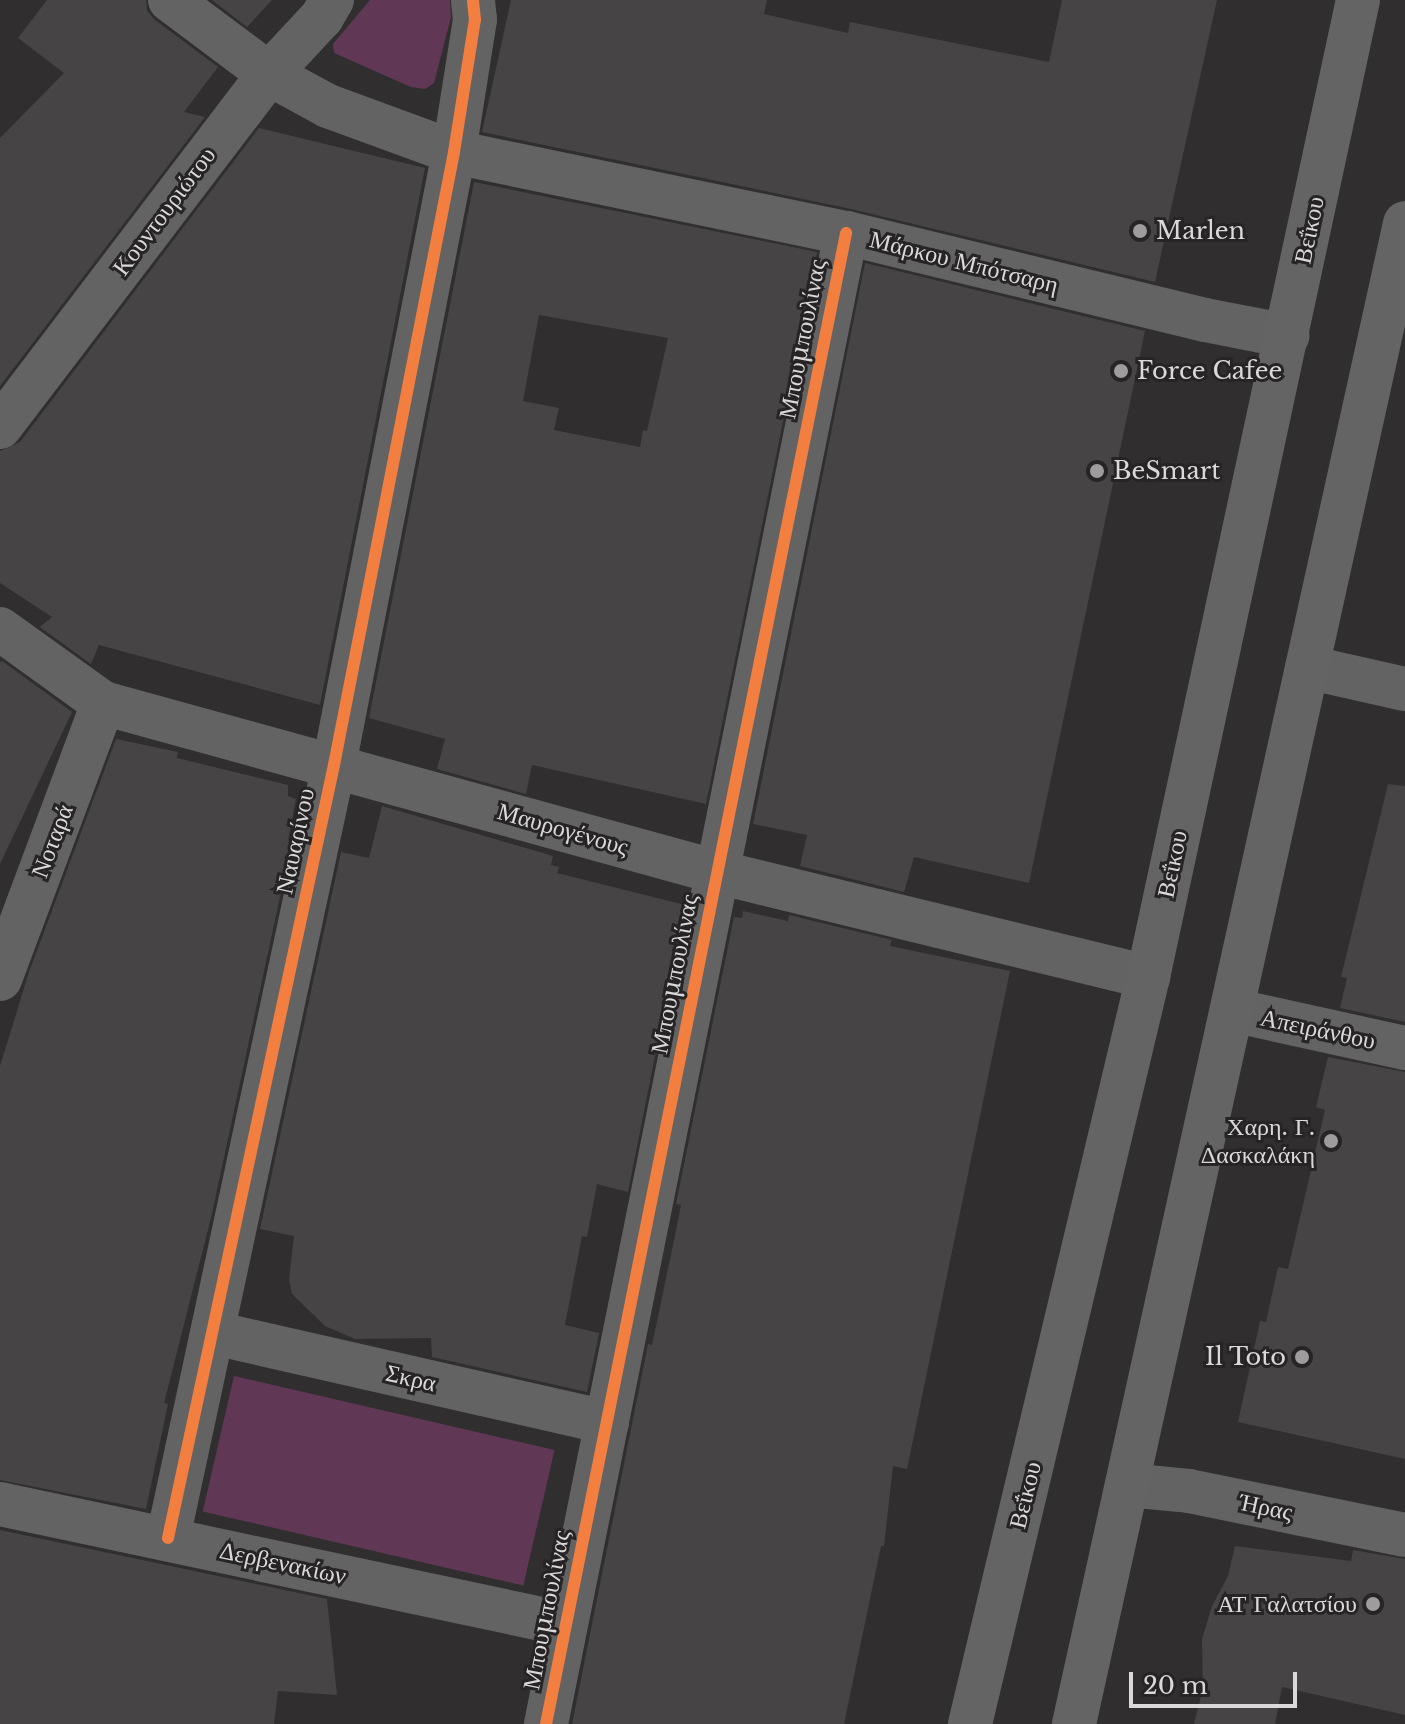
<!DOCTYPE html>
<html>
<head>
<meta charset="utf-8">
<style>
  body { margin:0 }
  #map { position:relative; width:1405px; height:1724px; overflow:hidden; background:#302e2f; font-family:"Libre Baskerville",serif }
  div>[style] { position:absolute }
  .green>* { inset:0; background:#603855; transform-origin:0 0 }
  .building>* { inset:0; background:#464445 }
  .minor>* { height:44px; margin:-22px; padding:0 22px; transform-origin:22px; border-radius:22px; background:#646364 }
  .major>* { height:44px; margin:-22px; padding:0 22px; transform-origin:22px; border-radius:22px; background:#646464 }
  .cycleway>* { height:12px; margin:-6px; padding:0 6px; transform-origin:6px; border-radius:6px; background:#f27e40 }
  .dots>* { width:22px; height:22px; translate:-50% -50%; box-sizing:border-box; border:4px solid #272426; border-radius:50% }
  span { translate:-50% -50%; white-space:nowrap; text-align:center; line-height:1.15; -webkit-text-stroke:6px #272426; paint-order:stroke }
  .street-label { font-size:24px; color:#dbd8da }
  .poi-label { font-size:24px; color:#dbd8da }
  .left { translate:0 -50%; text-align:left }
  .right { translate:-100% -50%; text-align:right }
  .scale { position:absolute; left:1129px; top:1672px; width:168px; height:36px; box-sizing:border-box; border:4px solid #dbd8da; border-top:0; padding-left:10px; font-size:24px; line-height:28px; white-space:nowrap; color:#dbd8da; -webkit-text-stroke:6px #272426; paint-order:stroke }
</style>
</head>
<body>
<div id="map">
  <div class="green">
    <i style="clip-path:polygon(370px 0,450px 0,451px 17px,434px 83px,425px 89px,411px 87px,334px 53px,333px 44px)"></i>
    <i style="left:234px;top:1376px;width:329px;height:139px;rotate:13deg"></i>
  </div>
  <div class="building">
    <i style="clip-path:polygon(47px 0,146px 0,147px 11px,155px 20px,218px 67px,184px 112px,205px 117px,0 386px,0 138px,64px 73px,18px 38px)"></i>
    <i style="clip-path:polygon(212px 0,272px 0,247px 27px)"></i>
    <i style="clip-path:polygon(511px 0,767px 0,764px 14px,848px 33px,850px 22px,1049px 62px,1062px 0,1217px 0,1155px 282px,851px 209px,482px 132px)"></i>
    <i style="clip-path:polygon(259px 128px,425px 168px,320px 705px,99px 645px,91px 664px,40px 627px,52px 617px,0 583px,0 451px,20px 442px)"></i>
    <i style="clip-path:polygon(evenodd,474px 182px,817px 252px,706px 804px,532px 765px,526px 794px,437px 769px,445px 739px,369px 718px,474px 182px,539px 315px,668px 338px,647px 431px,643px 430px,640px 447px,554px 430px,559px 408px,523px 401px,539px 315px)"></i>
    <i style="clip-path:polygon(865px 263px,1145px 331px,1029px 883px,914px 857px,904px 892px,800px 866px,807px 835px,753px 824px)"></i>
    <i style="clip-path:polygon(2px 661px,72px 712px,0 864px,0 662px)"></i>
    <i style="clip-path:polygon(116px 739px,178px 752px,177px 758px,288px 785px,288px 796px,296px 799px,288px 840px,292px 841px,211px 1218px,164px 1403px,168px 1404px,146px 1509px,0 1480px,0 1066px,29px 972px)"></i>
    <i style="clip-path:polygon(1388px 784px,1405px 786px,1405px 1022px,1340px 1008px,1347px 978px,1341px 977px)"></i>
    <i style="clip-path:polygon(382px 806px,553px 856px,551px 865px,559px 867px,557px 873px,685px 905px,628px 1192px,597px 1184px,587px 1237px,582px 1236px,565px 1325px,599px 1333px,587px 1392px,432px 1357px,431px 1338px,355px 1339px,325px 1326px,292px 1294px,289px 1279px,294px 1236px,260px 1229px,341px 852px,369px 858px)"></i>
    <i style="clip-path:polygon(743px 911px,788px 921px,789px 915px,892px 940px,890px 946px,1010px 971px,907px 1469px,893px 1466px,884px 1546px,881px 1546px,844px 1724px,572px 1724px,648px 1344px,652px 1345px,673px 1245px,681px 1205px,676px 1204px,734px 917px,742px 918px)"></i>
    <i style="clip-path:polygon(1328px 1057px,1405px 1072px,1405px 1459px,1238px 1422px,1260px 1321px,1266px 1322px,1278px 1267px,1288px 1269px,1325px 1110px,1316px 1107px)"></i>
    <i style="clip-path:polygon(0 1530px,327px 1599px,337px 1695px,278px 1691px,274px 1724px,0 1724px)"></i>
    <i style="clip-path:polygon(1235px 1546px,1351px 1561px,1353px 1550px,1405px 1559px,1405px 1715px,1282px 1687px,1275px 1724px,1194px 1724px,1203px 1688px,1202px 1639px,1212px 1606px,1228px 1576px)"></i>
  </div>
  <div class="minor">
    <i style="left:170px;top:0;width:124px;rotate:36.8deg"></i>
    <i style="left:269px;top:74px;width:67px;rotate:28.5deg"></i>
    <i style="left:328px;top:106px;width:134px;rotate:20.1deg"></i>
    <i style="left:454px;top:152px;width:400px;rotate:11.7deg"></i>
    <i style="left:846px;top:233px;width:369px;rotate:13.6deg"></i>
    <i style="left:1205px;top:320px;width:84px;rotate:11deg"></i>
    <i style="left:0;top:427px;width:444px;rotate:-52.7deg"></i>
    <i style="left:269px;top:74px;width:78px;rotate:-47.1deg"></i>
    <i style="left:322px;top:17px;width:20px;rotate:-60deg"></i>
    <i style="left:0;top:629px;width:127px;rotate:35.7deg"></i>
    <i style="left:103px;top:703px;width:637px;rotate:15.39deg"></i>
    <i style="left:717px;top:872px;width:444px;rotate:13.7deg"></i>
    <i style="left:1307px;top:667px;width:100px;rotate:12.7deg"></i>
    <i style="left:0;top:979px;width:295px;rotate:-69.5deg"></i>
    <i style="left:1232px;top:1010px;width:177px;rotate:12.4deg"></i>
    <i style="left:214px;top:1333px;width:403px;rotate:12.8deg"></i>
    <i style="left:1127px;top:1485px;width:62px;rotate:5.5deg"></i>
    <i style="left:1189px;top:1491px;width:220px;rotate:11.5deg"></i>
    <i style="left:0;top:1504px;width:578px;rotate:11.99deg"></i>
    <i style="left:168px;top:1538px;width:791px;rotate:-77.88deg"></i>
    <i style="left:334px;top:765px;width:625px;rotate:-78.92deg"></i>
    <i style="left:454px;top:152px;width:134px;rotate:-81deg"></i>
    <i style="left:475px;top:20px;width:20px;rotate:-96deg"></i>
    <i style="left:546px;top:1724px;width:1521px;rotate:-78.62deg"></i>
  </div>
  <div class="major">
    <i style="left:970px;top:1724px;width:768px;rotate:-76.6deg"></i>
    <i style="left:1148px;top:977px;width:999px;rotate:-77.87deg"></i>
    <i style="left:1074px;top:1724px;width:1537px;rotate:-77.56deg"></i>
  </div>
  <div class="cycleway">
    <i style="left:168px;top:1538px;width:791px;rotate:-77.88deg"></i>
    <i style="left:334px;top:765px;width:625px;rotate:-78.92deg"></i>
    <i style="left:454px;top:152px;width:134px;rotate:-81deg"></i>
    <i style="left:475px;top:20px;width:20px;rotate:-96deg"></i>
    <i style="left:546px;top:1724px;width:1521px;rotate:-78.62deg"></i>
  </div>
  <div class="dots">
    <i style="left:1140px;top:231px;background:#9f9c9e"></i>
    <i style="left:1121px;top:371px;background:#9f9c9e"></i>
    <i style="left:1097px;top:471px;background:#9f9c9e"></i>
    <i style="left:1331px;top:1141px;background:#9f9c9e"></i>
    <i style="left:1302px;top:1357px;background:#9f9c9e"></i>
    <i style="left:1373px;top:1604px;background:#9f9c9e"></i>
  </div>
  <div class="street-label">
    <span style="left:164px;top:211px;rotate:-53deg">Κουντουριώτου</span>
    <span style="left:1309px;top:230px;rotate:-78deg">Βεΐκου</span>
    <span style="left:964px;top:262px;rotate:14deg">Μάρκου Μπότσαρη</span>
    <span style="left:802px;top:339px;rotate:-79deg">Μπουμπουλίνας</span>
    <span style="left:563px;top:829px;rotate:16deg">Μαυρογένους</span>
    <span style="left:52px;top:841px;rotate:-69deg">Νοταρά</span>
    <span style="left:295px;top:841px;rotate:-78deg">Ναυαρίνου</span>
    <span style="left:1172px;top:864px;rotate:-78deg">Βεΐκου</span>
    <span style="left:674px;top:974px;rotate:-79deg">Μπουμπουλίνας</span>
    <span style="left:1318px;top:1029px;rotate:12deg">Απειράνθου</span>
    <span style="left:411px;top:1378px;rotate:13deg">Σκρα</span>
    <span style="left:1025px;top:1495px;rotate:-76deg">Βεΐκου</span>
    <span style="left:1266px;top:1507px;rotate:12deg">Ήρας</span>
    <span style="left:283px;top:1563px;rotate:12deg">Δερβενακίων</span>
    <span style="left:546px;top:1610px;rotate:-79deg">Μπουμπουλίνας</span>
  </div>
  <div class="poi-label">
    <span class="left" style="left:1156px;top:231px">Marlen</span>
    <span class="left" style="left:1137px;top:371px">Force Cafee</span>
    <span class="left" style="left:1113px;top:471px">BeSmart</span>
    <span class="right" style="left:1315px;top:1141px">Χαρη. Γ.<br>Δασκαλάκη</span>
    <span class="right" style="left:1286px;top:1357px">Il Toto</span>
    <span class="right" style="left:1357px;top:1604px">ΑΤ Γαλατσίου</span>
  </div>
  <div class="scale">20 m</div>
</div>
</body>
</html>
